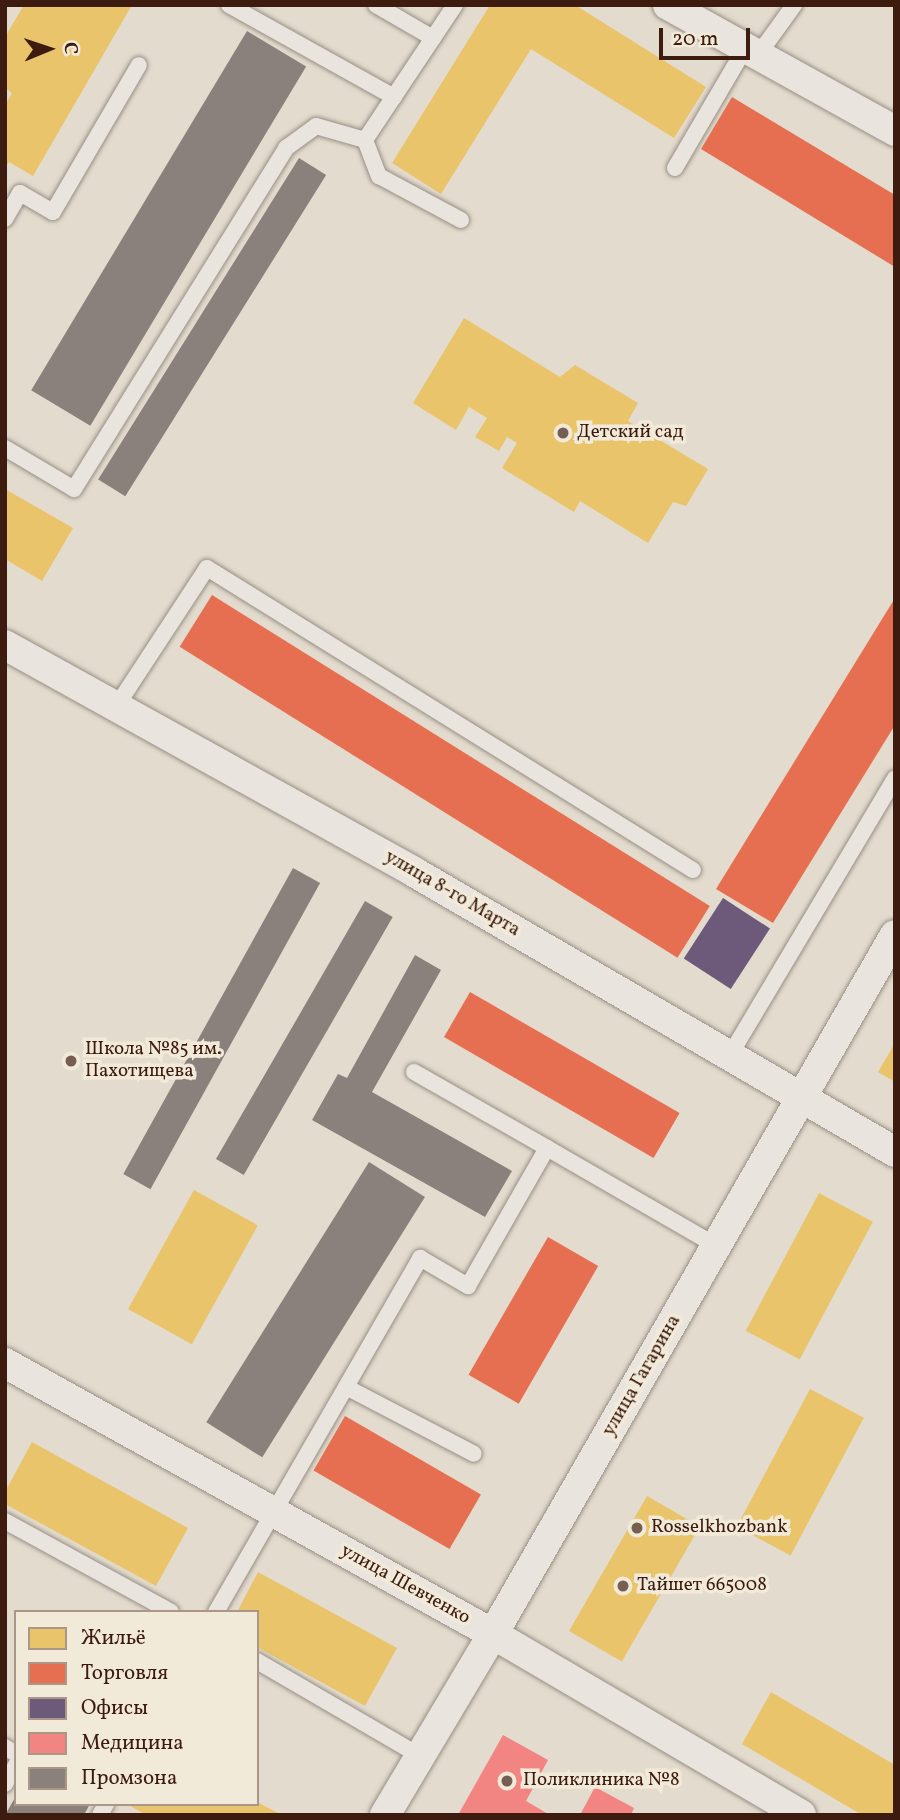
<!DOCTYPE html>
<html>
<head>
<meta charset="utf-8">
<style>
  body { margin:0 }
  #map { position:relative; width:900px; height:1820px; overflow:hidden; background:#e3dbcd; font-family:Vollkorn,serif }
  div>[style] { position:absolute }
  .homes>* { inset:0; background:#e9c46a; transform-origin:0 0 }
  .shops>* { inset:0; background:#e76f51; transform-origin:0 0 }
  .offices>* { inset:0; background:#6d597a; transform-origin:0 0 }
  .health>* { inset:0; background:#f28482 }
  .industry>* { inset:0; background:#8a817c; transform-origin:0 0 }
  .roads { filter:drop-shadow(0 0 2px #988f85) drop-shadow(0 0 2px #988f85) }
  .service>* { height:16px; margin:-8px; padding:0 8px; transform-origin:8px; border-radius:8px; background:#e9e5de }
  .minor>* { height:30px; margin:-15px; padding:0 15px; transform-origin:15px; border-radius:15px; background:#e9e5de }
  .dots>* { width:19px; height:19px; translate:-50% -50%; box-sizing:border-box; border:4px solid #f2ead9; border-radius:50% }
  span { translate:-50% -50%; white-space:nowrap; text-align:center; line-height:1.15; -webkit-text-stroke:7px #f2ead9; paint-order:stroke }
  .poi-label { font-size:19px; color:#3d1b0f }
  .left { translate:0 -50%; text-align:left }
  .street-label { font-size:19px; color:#3d1b0f }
  .frame { position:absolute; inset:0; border:7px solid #3d1b0f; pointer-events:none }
  .legend { position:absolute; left:14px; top:1610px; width:245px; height:196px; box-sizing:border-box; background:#f2ead9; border:2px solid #aa9788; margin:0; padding:9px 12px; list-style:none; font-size:21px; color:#3d1b0f }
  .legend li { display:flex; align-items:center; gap:14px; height:35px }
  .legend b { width:35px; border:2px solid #aa9788 }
  .north { position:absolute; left:14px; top:14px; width:70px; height:70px; -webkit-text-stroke:5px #f2ead9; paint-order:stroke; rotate:88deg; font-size:19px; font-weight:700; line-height:28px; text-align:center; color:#3d1b0f }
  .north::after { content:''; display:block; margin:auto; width:24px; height:32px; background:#3d1b0f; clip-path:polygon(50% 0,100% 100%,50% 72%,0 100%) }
  .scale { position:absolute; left:659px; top:28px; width:91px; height:32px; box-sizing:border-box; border:4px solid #3d1b0f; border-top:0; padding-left:9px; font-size:21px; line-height:24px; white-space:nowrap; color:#3d1b0f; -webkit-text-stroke:5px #f2ead9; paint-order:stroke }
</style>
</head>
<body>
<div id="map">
  <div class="homes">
    <i style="clip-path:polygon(24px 5px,132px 5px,33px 176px,9px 162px,5px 168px,5px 105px,12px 93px,5px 88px,5px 37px)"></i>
    <i style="clip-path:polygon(490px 5px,575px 5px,706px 87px,674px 138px,531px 49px,441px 194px,392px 163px)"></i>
    <i style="clip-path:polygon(464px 318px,560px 377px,575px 365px,638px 403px,628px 421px,708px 469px,686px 506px,673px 502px,648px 543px,580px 501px,574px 512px,502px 468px,517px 443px,507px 437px,499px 451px,475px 437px,487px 418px,469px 407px,456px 430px,413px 403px)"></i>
    <i style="clip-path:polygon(5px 489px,73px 528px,42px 581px,5px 559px)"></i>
    <i style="clip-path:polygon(895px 1043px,895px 1082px,878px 1072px)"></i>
    <i style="left:194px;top:1190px;width:73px;height:136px;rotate:29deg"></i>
    <i style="left:819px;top:1193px;width:61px;height:156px;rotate:28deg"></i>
    <i style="left:810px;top:1389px;width:61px;height:156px;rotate:28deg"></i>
    <i style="clip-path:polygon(32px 1442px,188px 1528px,156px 1586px,5px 1504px,5px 1492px)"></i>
    <i style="left:647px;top:1496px;width:61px;height:156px;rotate:30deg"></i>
    <i style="clip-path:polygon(258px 1572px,397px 1648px,365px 1706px,257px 1647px,257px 1612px,237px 1612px)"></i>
    <i style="clip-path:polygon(771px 1692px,895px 1765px,895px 1815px,862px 1815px,742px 1744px)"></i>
    <i style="clip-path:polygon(257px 1802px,282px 1815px,146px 1815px,127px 1804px,257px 1804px)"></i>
  </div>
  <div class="shops">
    <i style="clip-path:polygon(732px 97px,895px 195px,895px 267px,701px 149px)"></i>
    <i style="left:212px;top:595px;width:587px;height:61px;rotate:32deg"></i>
    <i style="clip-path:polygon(895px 598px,895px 725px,773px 923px,716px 889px)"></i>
    <i style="left:470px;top:992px;width:242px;height:52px;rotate:30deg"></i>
    <i style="left:548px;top:1237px;width:58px;height:159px;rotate:30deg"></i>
    <i style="left:345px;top:1416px;width:157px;height:63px;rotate:30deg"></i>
  </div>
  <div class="offices">
    <i style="left:723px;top:898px;width:56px;height:72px;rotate:33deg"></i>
  </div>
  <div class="health">
    <i style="clip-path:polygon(503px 1735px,548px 1760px,526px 1801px,550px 1815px,458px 1815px)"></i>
    <i style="clip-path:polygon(595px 1787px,634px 1808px,631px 1815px,580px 1815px)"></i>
  </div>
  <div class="industry">
    <i style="left:247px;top:31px;width:69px;height:419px;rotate:31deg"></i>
    <i style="left:299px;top:158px;width:32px;height:379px;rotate:32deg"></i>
    <i style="left:293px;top:868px;width:31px;height:350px;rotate:29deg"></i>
    <i style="left:365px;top:901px;width:32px;height:298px;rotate:30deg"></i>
    <i style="clip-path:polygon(415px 955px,441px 970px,372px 1092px,512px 1171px,485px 1217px,312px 1120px,338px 1074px,347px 1078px)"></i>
    <i style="left:369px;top:1162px;width:66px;height:307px;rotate:32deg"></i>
    <i style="clip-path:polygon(16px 1796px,16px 1804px,90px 1804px,84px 1815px,5px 1815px)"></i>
  </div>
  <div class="roads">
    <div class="service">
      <i style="left:229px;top:5px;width:189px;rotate:29.1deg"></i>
      <i style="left:376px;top:5px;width:66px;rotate:30.1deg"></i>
      <i style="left:455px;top:5px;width:162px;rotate:123.7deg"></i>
      <i style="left:365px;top:140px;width:39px;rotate:69deg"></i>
      <i style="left:379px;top:176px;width:93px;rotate:28.2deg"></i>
      <i style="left:758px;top:55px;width:62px;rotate:-54.2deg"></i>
      <i style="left:675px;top:168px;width:139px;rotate:-59.7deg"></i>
      <i style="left:5px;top:219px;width:30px;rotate:-60deg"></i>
      <i style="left:20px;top:193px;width:38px;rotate:30deg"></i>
      <i style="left:53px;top:212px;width:170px;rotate:-59.7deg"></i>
      <i style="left:5px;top:448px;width:80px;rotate:30.7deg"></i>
      <i style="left:74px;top:489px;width:402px;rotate:-58.1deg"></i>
      <i style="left:286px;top:148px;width:37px;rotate:-36deg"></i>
      <i style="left:316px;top:126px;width:51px;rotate:15.9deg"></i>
      <i style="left:116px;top:707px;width:166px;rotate:-56.8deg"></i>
      <i style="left:207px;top:568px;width:572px;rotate:31.86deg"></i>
      <i style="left:730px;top:1055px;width:322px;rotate:-59.2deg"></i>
      <i style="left:414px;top:1072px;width:153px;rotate:29.7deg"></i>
      <i style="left:346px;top:1387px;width:144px;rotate:27.6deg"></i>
      <i style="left:5px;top:1521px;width:189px;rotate:28.7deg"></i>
      <i style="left:216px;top:1612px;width:409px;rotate:-60deg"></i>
      <i style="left:420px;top:1258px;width:56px;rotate:30.3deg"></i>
      <i style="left:468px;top:1286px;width:159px;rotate:-60.2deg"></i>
      <i style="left:547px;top:1148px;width:196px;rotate:30deg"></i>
      <i style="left:257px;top:1661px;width:189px;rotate:30.2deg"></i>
      <i style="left:5px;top:1747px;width:13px;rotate:32deg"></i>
      <i style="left:5px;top:1784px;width:22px;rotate:-60deg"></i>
      <i style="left:100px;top:1815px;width:13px;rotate:-61deg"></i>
    </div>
    <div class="minor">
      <i style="left:668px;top:5px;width:260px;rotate:29deg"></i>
      <i style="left:5px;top:645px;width:468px;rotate:29deg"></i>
      <i style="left:414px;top:872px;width:557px;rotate:30.2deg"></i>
      <i style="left:5px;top:1363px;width:558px;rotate:29.04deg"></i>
      <i style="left:493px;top:1634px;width:357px;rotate:30.4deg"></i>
      <i style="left:385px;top:1815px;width:211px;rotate:-59.2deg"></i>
      <i style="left:493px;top:1634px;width:806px;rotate:-60.1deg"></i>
    </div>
  </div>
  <div class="dots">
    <i style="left:563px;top:433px;background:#775e52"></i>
    <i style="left:71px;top:1061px;background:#775e52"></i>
    <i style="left:637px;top:1528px;background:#775e52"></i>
    <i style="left:623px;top:1586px;background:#775e52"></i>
    <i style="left:507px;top:1781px;background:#775e52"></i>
  </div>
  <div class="poi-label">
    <span class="left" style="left:577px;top:433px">Детский сад</span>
    <span class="left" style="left:85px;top:1061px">Школа №85 им.<br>Пахотищева</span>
    <span class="left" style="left:651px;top:1528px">Rosselkhozbank</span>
    <span class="left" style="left:637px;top:1586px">Тайшет 665008</span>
    <span class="left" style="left:523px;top:1781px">Поликлиника №8</span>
  </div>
  <div class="street-label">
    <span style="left:452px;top:894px;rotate:30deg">улица 8-го Марта</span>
    <span style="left:642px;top:1376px;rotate:-60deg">улица Гагарина</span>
    <span style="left:405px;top:1585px;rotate:29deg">улица Шевченко</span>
  </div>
  <div class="frame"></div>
  <ul class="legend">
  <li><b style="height:19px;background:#e9c46a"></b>Жильё</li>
  <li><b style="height:19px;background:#e76f51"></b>Торговля</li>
  <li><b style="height:19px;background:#6d597a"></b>Офисы</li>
  <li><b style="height:19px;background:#f28482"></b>Медицина</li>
  <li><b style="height:19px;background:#8a817c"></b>Промзона</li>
  </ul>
  <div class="north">С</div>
  <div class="scale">20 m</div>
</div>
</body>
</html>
